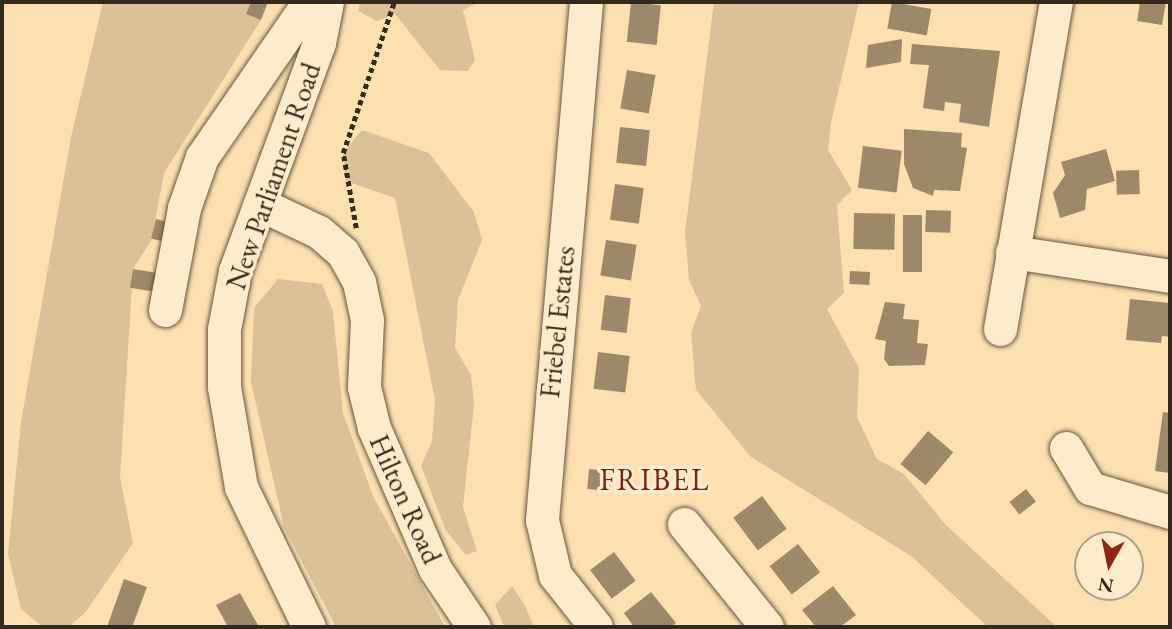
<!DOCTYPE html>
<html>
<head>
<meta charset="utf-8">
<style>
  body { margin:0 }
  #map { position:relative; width:1172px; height:629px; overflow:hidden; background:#fde0b0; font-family:"EB Garamond",serif }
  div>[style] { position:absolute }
  .green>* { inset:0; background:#dbc197 }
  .building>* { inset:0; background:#9d8869; transform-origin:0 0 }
  .path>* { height:4.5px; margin-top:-2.25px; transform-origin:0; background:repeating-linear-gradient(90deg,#35281c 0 5px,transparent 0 8.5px) }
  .roads { filter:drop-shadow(0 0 2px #675641) drop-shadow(0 0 2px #675641) }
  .minor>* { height:33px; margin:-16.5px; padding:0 16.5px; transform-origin:16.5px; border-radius:16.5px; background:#feebcc }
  span { translate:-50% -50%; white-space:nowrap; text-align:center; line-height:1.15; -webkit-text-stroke:7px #feebcc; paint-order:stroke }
  .street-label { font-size:28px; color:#35281c }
  .neighbourhood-label { font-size:30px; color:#7a1f14; letter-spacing:2px }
  .frame { position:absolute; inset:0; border:4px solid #35281c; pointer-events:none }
  .north { position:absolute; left:1074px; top:531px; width:70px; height:70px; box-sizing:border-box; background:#feebcc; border:2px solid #ae9d86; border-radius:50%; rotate:189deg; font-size:19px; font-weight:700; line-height:28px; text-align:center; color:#35281c }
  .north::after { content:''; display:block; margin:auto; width:24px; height:32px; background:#8f2418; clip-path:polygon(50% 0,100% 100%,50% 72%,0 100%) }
</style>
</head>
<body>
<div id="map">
  <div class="green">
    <i style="clip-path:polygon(103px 2px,251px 2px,246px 14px,261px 20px,164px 173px,152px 239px,133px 269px,120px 477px,133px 543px,85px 613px,68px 627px,43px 627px,21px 609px,8px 554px,21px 422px,71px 137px)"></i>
    <i style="clip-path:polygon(360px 2px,479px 2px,463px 10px,475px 60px,468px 71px,440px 70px,395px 14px,377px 21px,358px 11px)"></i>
    <i style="clip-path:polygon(714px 2px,859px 2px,831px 123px,828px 150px,852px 190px,837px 205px,844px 293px,827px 309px,859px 368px,857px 417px,877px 459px,904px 474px,946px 525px,1057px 627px,988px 627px,911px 556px,751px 457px,696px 390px,691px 333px,701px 306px,689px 280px,685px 232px)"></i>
    <i style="clip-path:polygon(362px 130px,429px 153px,474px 212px,482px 240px,458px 300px,455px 348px,471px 375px,474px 404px,463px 507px,477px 551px,466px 555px,446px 531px,421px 466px,432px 441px,435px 400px,395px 198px,346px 181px,343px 153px)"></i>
    <i style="clip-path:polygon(278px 279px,322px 284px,333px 311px,343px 413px,373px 496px,445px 627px,336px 627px,284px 527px,251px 382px,254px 308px)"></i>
    <i style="clip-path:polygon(512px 586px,524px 604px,534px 627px,504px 627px,495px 605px)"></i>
  </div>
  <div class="building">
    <i style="clip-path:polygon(251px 2px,268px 2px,261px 20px,246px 14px)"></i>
    <i style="left:631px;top:2px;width:30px;height:40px;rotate:6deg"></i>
    <i style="left:892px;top:2px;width:40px;height:27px;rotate:10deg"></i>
    <i style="clip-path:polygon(1140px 2px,1166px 2px,1162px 25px,1137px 21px)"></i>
    <i style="clip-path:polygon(902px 39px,901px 62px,866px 68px,868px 45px)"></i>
    <i style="clip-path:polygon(912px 44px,1000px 51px,989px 127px,959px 122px,961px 104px,945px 102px,944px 111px,923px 108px,929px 65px,910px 64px)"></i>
    <i style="left:627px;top:70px;width:29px;height:39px;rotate:10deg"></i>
    <i style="left:620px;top:127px;width:30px;height:36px;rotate:6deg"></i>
    <i style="clip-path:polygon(904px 129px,962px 133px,961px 147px,967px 148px,960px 191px,934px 190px,933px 196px,913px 188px,904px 164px)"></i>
    <i style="left:863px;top:146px;width:39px;height:42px;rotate:7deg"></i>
    <i style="clip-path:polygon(1106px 149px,1115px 181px,1087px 189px,1085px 210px,1060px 218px,1053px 193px,1065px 175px,1061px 162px)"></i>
    <i style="left:1139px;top:170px;width:24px;height:23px;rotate:88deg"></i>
    <i style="left:615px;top:184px;width:29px;height:36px;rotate:8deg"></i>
    <i style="left:926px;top:210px;width:25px;height:22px;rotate:2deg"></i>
    <i style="left:854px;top:213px;width:41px;height:36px;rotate:1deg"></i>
    <i style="left:903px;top:215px;width:19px;height:57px"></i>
    <i style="left:156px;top:219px;width:12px;height:20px;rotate:14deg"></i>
    <i style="left:606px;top:240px;width:31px;height:36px;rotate:9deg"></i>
    <i style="left:133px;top:269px;width:25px;height:19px;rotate:9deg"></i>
    <i style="left:850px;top:271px;width:20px;height:13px;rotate:3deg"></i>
    <i style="left:605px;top:295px;width:26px;height:35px;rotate:7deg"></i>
    <i style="clip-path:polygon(1130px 299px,1170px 303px,1170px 337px,1162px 336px,1161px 343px,1126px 340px)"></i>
    <i style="clip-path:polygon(885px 302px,905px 304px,903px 319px,919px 320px,917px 343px,928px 344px,925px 365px,889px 366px,884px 359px,886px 341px,875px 339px)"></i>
    <i style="left:598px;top:352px;width:32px;height:37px;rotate:7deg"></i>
    <i style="clip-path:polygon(1163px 412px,1170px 413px,1170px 473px,1155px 471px)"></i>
    <i style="left:928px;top:431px;width:33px;height:43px;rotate:40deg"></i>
    <i style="left:589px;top:469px;width:23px;height:20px;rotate:5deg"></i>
    <i style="left:1026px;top:489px;width:16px;height:21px;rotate:52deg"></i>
    <i style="left:762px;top:496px;width:41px;height:36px;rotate:53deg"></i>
    <i style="left:798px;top:544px;width:36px;height:36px;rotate:52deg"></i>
    <i style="left:614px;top:552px;width:36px;height:30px;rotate:53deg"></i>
    <i style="clip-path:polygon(124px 579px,147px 587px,132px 627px,107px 627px)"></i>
    <i style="clip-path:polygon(833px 586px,856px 615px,840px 627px,816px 627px,802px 610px)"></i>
    <i style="clip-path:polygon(651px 592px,676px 623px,671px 627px,634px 627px,624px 613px)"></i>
    <i style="clip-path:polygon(240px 593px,259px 627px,228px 627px,216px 605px)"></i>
  </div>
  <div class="path">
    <i style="left:356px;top:228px;width:76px;rotate:-99.8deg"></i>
    <i style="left:343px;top:153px;width:159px;rotate:-71.3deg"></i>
  </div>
  <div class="roads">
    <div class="minor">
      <i style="left:586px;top:2px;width:520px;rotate:94.86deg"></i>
      <i style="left:542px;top:520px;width:57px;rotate:76.7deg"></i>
      <i style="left:555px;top:575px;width:66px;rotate:51.7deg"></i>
      <i style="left:260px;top:204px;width:65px;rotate:25.4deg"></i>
      <i style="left:319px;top:232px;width:32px;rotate:41deg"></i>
      <i style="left:343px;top:253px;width:33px;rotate:61deg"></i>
      <i style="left:359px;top:282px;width:39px;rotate:78deg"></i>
      <i style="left:367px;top:320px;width:67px;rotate:92.6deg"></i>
      <i style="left:364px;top:387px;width:42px;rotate:76.3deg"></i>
      <i style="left:374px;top:428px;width:154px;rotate:66.6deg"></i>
      <i style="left:435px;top:569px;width:70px;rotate:56.1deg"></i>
      <i style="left:1012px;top:252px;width:160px;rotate:8.6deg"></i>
      <i style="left:165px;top:310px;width:104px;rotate:-79.4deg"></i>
      <i style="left:184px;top:208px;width:54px;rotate:-70.6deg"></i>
      <i style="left:202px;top:157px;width:188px;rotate:-55.4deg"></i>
      <i style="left:1000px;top:329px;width:332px;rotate:-80.3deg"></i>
      <i style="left:1066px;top:448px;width:47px;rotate:59deg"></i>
      <i style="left:1090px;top:488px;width:84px;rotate:16.7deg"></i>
      <i style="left:684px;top:524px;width:132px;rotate:51.1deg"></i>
      <i style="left:309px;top:627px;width:156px;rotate:-115.9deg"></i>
      <i style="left:241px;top:487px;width:101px;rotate:-99.6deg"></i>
      <i style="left:224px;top:387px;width:58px;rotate:-90deg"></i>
      <i style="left:224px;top:329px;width:59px;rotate:-79.3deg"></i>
      <i style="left:235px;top:271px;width:243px;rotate:-69.8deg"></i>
      <i style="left:319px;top:43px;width:42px;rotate:-79deg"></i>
    </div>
  </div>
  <div class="street-label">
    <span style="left:273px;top:176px;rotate:-71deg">New Parliament Road</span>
    <span style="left:557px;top:322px;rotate:-84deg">Friebel Estates</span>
    <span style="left:406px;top:499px;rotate:66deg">Hilton Road</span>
  </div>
  <div class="neighbourhood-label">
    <span style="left:655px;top:480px">FRIBEL</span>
  </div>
  <div class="frame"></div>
  <div class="north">N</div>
</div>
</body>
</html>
